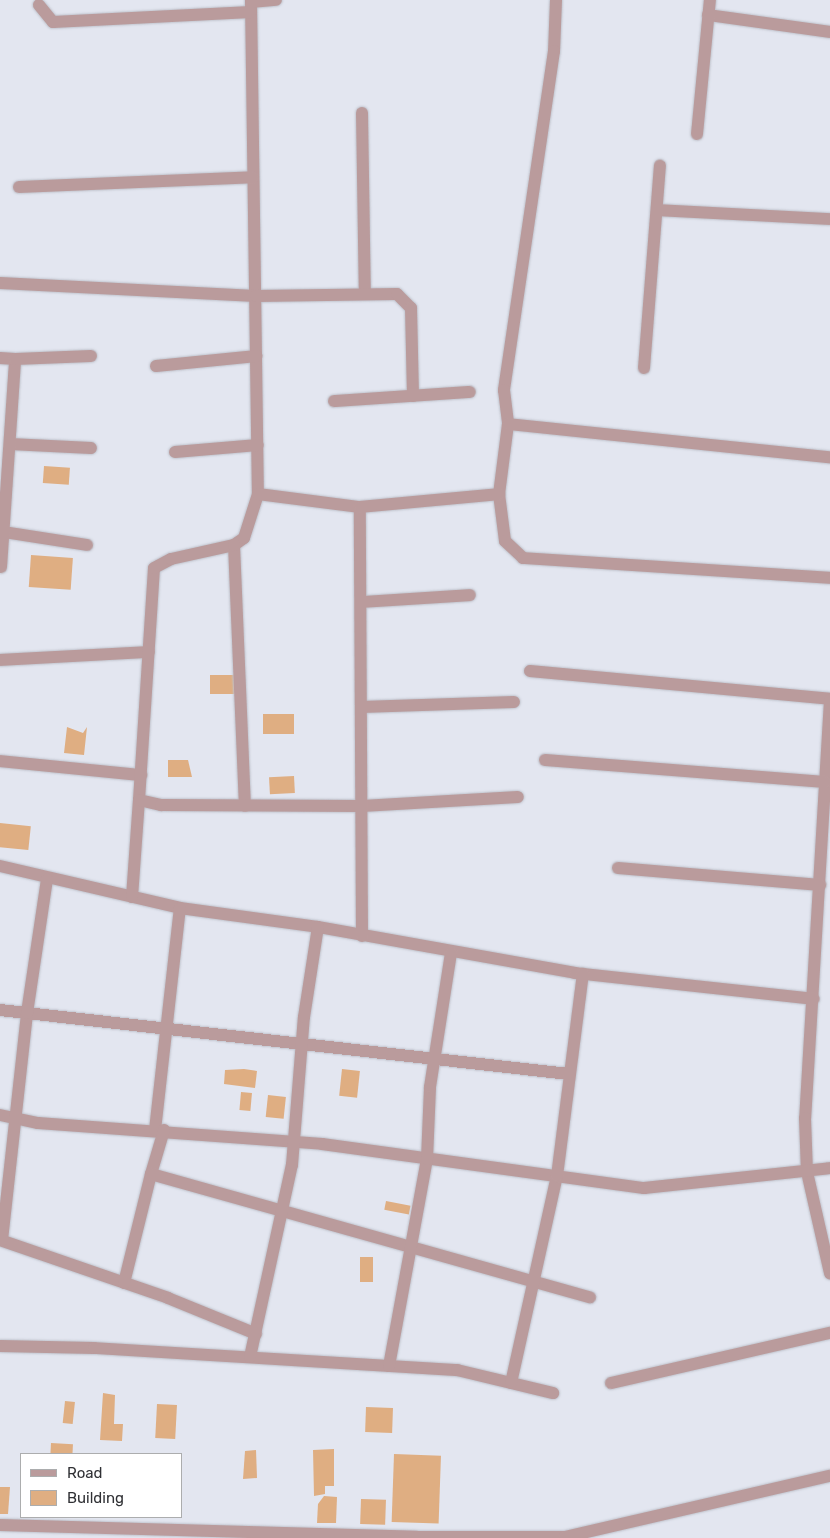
<!DOCTYPE html>
<html>
<head>
<meta charset="utf-8">
<style>
  body { margin:0 }
  #map { position:relative; width:830px; height:1538px; overflow:hidden; background:#e3e6f0; font-family:Rubik,sans-serif }
  div>[style] { position:absolute }
  .building>* { inset:0; background:#dfae82; transform-origin:0 0 }
  .roads { filter:drop-shadow(0 0 1px #bfc2cb) drop-shadow(0 0 1px #bfc2cb) }
  .street>* { height:12px; margin:-6px; padding:0 6px; transform-origin:6px; border-radius:6px; background:#ba9b9c }
  span { translate:-50% -50%; white-space:nowrap; text-align:center; line-height:1.15; -webkit-text-stroke:4px #fff; paint-order:stroke }
  .legend { position:absolute; left:20px; top:1453px; width:162px; height:65px; box-sizing:border-box; background:#fff; border:1px solid #acadae; margin:0; padding:6px 9px; list-style:none; font-size:15px; color:#303135 }
  .legend li { display:flex; align-items:center; gap:10px; height:25px }
  .legend b { width:25px; border:1px solid #acadae }
</style>
</head>
<body>
<div id="map">
  <div class="building">
    <i style="left:44px;top:466px;width:26px;height:17px;rotate:4deg"></i>
    <i style="left:31px;top:555px;width:42px;height:32px;rotate:4deg"></i>
    <i style="left:210px;top:675px;width:26px;height:19px"></i>
    <i style="left:263px;top:714px;width:31px;height:20px"></i>
    <i style="clip-path:polygon(67px 727px,83px 733px,87px 727px,84px 755px,64px 753px)"></i>
    <i style="clip-path:polygon(168px 760px,188px 760px,192px 777px,168px 777px)"></i>
    <i style="left:294px;top:776px;width:17px;height:25px;rotate:87deg"></i>
    <i style="left:0;top:823px;width:31px;height:24px;rotate:6deg"></i>
    <i style="clip-path:polygon(244px 1069px,257px 1071px,255px 1088px,224px 1084px,225px 1070px)"></i>
    <i style="left:342px;top:1069px;width:18px;height:27px;rotate:6deg"></i>
    <i style="left:241px;top:1092px;width:11px;height:18px;rotate:5deg"></i>
    <i style="left:268px;top:1095px;width:18px;height:22px;rotate:6deg"></i>
    <i style="left:386px;top:1201px;width:25px;height:9px;rotate:11deg"></i>
    <i style="left:360px;top:1257px;width:13px;height:25px"></i>
    <i style="clip-path:polygon(103px 1393px,115px 1395px,114px 1424px,123px 1424px,122px 1441px,100px 1440px)"></i>
    <i style="left:65px;top:1401px;width:10px;height:22px;rotate:6deg"></i>
    <i style="left:157px;top:1404px;width:20px;height:34px;rotate:3deg"></i>
    <i style="left:366px;top:1407px;width:27px;height:25px;rotate:2deg"></i>
    <i style="left:51px;top:1443px;width:22px;height:11px;rotate:3deg"></i>
    <i style="clip-path:polygon(334px 1449px,334px 1486px,325px 1486px,325px 1494px,314px 1496px,313px 1450px)"></i>
    <i style="clip-path:polygon(256px 1450px,257px 1478px,243px 1479px,245px 1451px)"></i>
    <i style="left:394px;top:1454px;width:47px;height:68px;rotate:2deg"></i>
    <i style="clip-path:polygon(0 1487px,10px 1487px,8px 1514px,0 1514px)"></i>
    <i style="clip-path:polygon(324px 1496px,337px 1497px,336px 1523px,317px 1523px,318px 1504px)"></i>
    <i style="left:361px;top:1499px;width:25px;height:25px;rotate:2deg"></i>
  </div>
  <div class="roads">
    <div class="street">
      <i style="left:251px;top:0;width:494px;rotate:89.2deg"></i>
      <i style="left:556px;top:0;width:51px;rotate:92.2deg"></i>
      <i style="left:554px;top:51px;width:343px;rotate:98.4deg"></i>
      <i style="left:504px;top:390px;width:34px;rotate:83deg"></i>
      <i style="left:508px;top:424px;width:71px;rotate:97.3deg"></i>
      <i style="left:499px;top:494px;width:47px;rotate:82.7deg"></i>
      <i style="left:505px;top:541px;width:25px;rotate:43deg"></i>
      <i style="left:523px;top:558px;width:308px;rotate:3.7deg"></i>
      <i style="left:251px;top:2px;width:25px;rotate:-5deg"></i>
      <i style="left:39px;top:5px;width:22px;rotate:51deg"></i>
      <i style="left:53px;top:22px;width:198px;rotate:-2.9deg"></i>
      <i style="left:708px;top:15px;width:123px;rotate:7.9deg"></i>
      <i style="left:362px;top:113px;width:181px;rotate:89.1deg"></i>
      <i style="left:697px;top:134px;width:135px;rotate:-84.5deg"></i>
      <i style="left:19px;top:187px;width:234px;rotate:-2.4deg"></i>
      <i style="left:657px;top:210px;width:173px;rotate:3deg"></i>
      <i style="left:0;top:283px;width:256px;rotate:2.9deg"></i>
      <i style="left:256px;top:296px;width:141px;rotate:-0.8deg"></i>
      <i style="left:397px;top:294px;width:20px;rotate:45deg"></i>
      <i style="left:411px;top:308px;width:88px;rotate:88.7deg"></i>
      <i style="left:0;top:358px;width:15px;rotate:4deg"></i>
      <i style="left:156px;top:366px;width:101px;rotate:-5.7deg"></i>
      <i style="left:644px;top:368px;width:203px;rotate:-85.5deg"></i>
      <i style="left:334px;top:401px;width:136px;rotate:-3.8deg"></i>
      <i style="left:508px;top:424px;width:324px;rotate:5.9deg"></i>
      <i style="left:10px;top:444px;width:81px;rotate:2.8deg"></i>
      <i style="left:175px;top:452px;width:83px;rotate:-4.8deg"></i>
      <i style="left:4px;top:532px;width:84px;rotate:8.9deg"></i>
      <i style="left:234px;top:545px;width:261px;rotate:87.6deg"></i>
      <i style="left:1px;top:567px;width:208px;rotate:-86.1deg"></i>
      <i style="left:15px;top:359px;width:76px;rotate:-2.3deg"></i>
      <i style="left:362px;top:602px;width:108px;rotate:-3.7deg"></i>
      <i style="left:0;top:660px;width:149px;rotate:-3.1deg"></i>
      <i style="left:530px;top:671px;width:301px;rotate:5.3deg"></i>
      <i style="left:830px;top:700px;width:419px;rotate:93.4deg"></i>
      <i style="left:805px;top:1118px;width:54px;rotate:87.9deg"></i>
      <i style="left:807px;top:1172px;width:104px;rotate:77.2deg"></i>
      <i style="left:361px;top:707px;width:153px;rotate:-1.9deg"></i>
      <i style="left:545px;top:760px;width:281px;rotate:4.5deg"></i>
      <i style="left:0;top:761px;width:142px;rotate:5.7deg"></i>
      <i style="left:139px;top:800px;width:232px;rotate:-86.3deg"></i>
      <i style="left:154px;top:568px;width:19px;rotate:-28deg"></i>
      <i style="left:171px;top:559px;width:65px;rotate:-12.5deg"></i>
      <i style="left:234px;top:545px;width:12px;rotate:-35deg"></i>
      <i style="left:244px;top:538px;width:46px;rotate:-72.3deg"></i>
      <i style="left:258px;top:494px;width:103px;rotate:7.3deg"></i>
      <i style="left:0;top:866px;width:185px;rotate:13.1deg"></i>
      <i style="left:180px;top:908px;width:139px;rotate:7.8deg"></i>
      <i style="left:318px;top:927px;width:261px;rotate:10.1deg"></i>
      <i style="left:575px;top:973px;width:240px;rotate:6.2deg"></i>
      <i style="left:618px;top:868px;width:203px;rotate:4.8deg"></i>
      <i style="left:132px;top:897px;width:97px;rotate:-85.9deg"></i>
      <i style="left:139px;top:800px;width:23px;rotate:13deg"></i>
      <i style="left:161px;top:805px;width:201px;rotate:0.3deg"></i>
      <i style="left:362px;top:806px;width:156px;rotate:-3.3deg"></i>
      <i style="left:362px;top:936px;width:429px;rotate:-90.3deg"></i>
      <i style="left:360px;top:507px;width:140px;rotate:-5.3deg"></i>
      <i style="left:0;top:1010px;width:573px;rotate:6.42deg"></i>
      <i style="left:0;top:1115px;width:39px;rotate:12deg"></i>
      <i style="left:38px;top:1123px;width:285px;rotate:4.2deg"></i>
      <i style="left:322px;top:1144px;width:325px;rotate:7.8deg"></i>
      <i style="left:644px;top:1188px;width:187px;rotate:-6.1deg"></i>
      <i style="left:155px;top:1130px;width:223px;rotate:-83.6deg"></i>
      <i style="left:151px;top:1174px;width:46px;rotate:-73.5deg"></i>
      <i style="left:0;top:1240px;width:178px;rotate:19deg"></i>
      <i style="left:168px;top:1298px;width:95px;rotate:22.2deg"></i>
      <i style="left:2px;top:1240px;width:228px;rotate:-83.7deg"></i>
      <i style="left:27px;top:1013px;width:135px;rotate:-81.5deg"></i>
      <i style="left:124px;top:1283px;width:112px;rotate:-76.1deg"></i>
      <i style="left:151px;top:1174px;width:456px;rotate:15.7deg"></i>
      <i style="left:0;top:1346px;width:94px;rotate:1.2deg"></i>
      <i style="left:94px;top:1348px;width:364px;rotate:3.5deg"></i>
      <i style="left:457px;top:1370px;width:99px;rotate:13.5deg"></i>
      <i style="left:250px;top:1357px;width:197px;rotate:-77.7deg"></i>
      <i style="left:292px;top:1165px;width:148px;rotate:-85.4deg"></i>
      <i style="left:304px;top:1017px;width:91px;rotate:-81.2deg"></i>
      <i style="left:389px;top:1366px;width:210px;rotate:-79.6deg"></i>
      <i style="left:427px;top:1159px;width:72px;rotate:-87.6deg"></i>
      <i style="left:430px;top:1087px;width:136px;rotate:-81.1deg"></i>
      <i style="left:511px;top:1383px;width:212px;rotate:-77.5deg"></i>
      <i style="left:557px;top:1176px;width:204px;rotate:-82.7deg"></i>
      <i style="left:611px;top:1383px;width:225px;rotate:-12.9deg"></i>
      <i style="left:0;top:1525px;width:417px;rotate:1.6deg"></i>
      <i style="left:417px;top:1537px;width:148px"></i>
      <i style="left:565px;top:1537px;width:272px;rotate:-13deg"></i>
    </div>
  </div>
  <ul class="legend">
  <li><b style="height:6px;background:#ba9b9c"></b>Road</li>
  <li><b style="height:14px;background:#dfae82"></b>Building</li>
  </ul>
</div>
</body>
</html>
